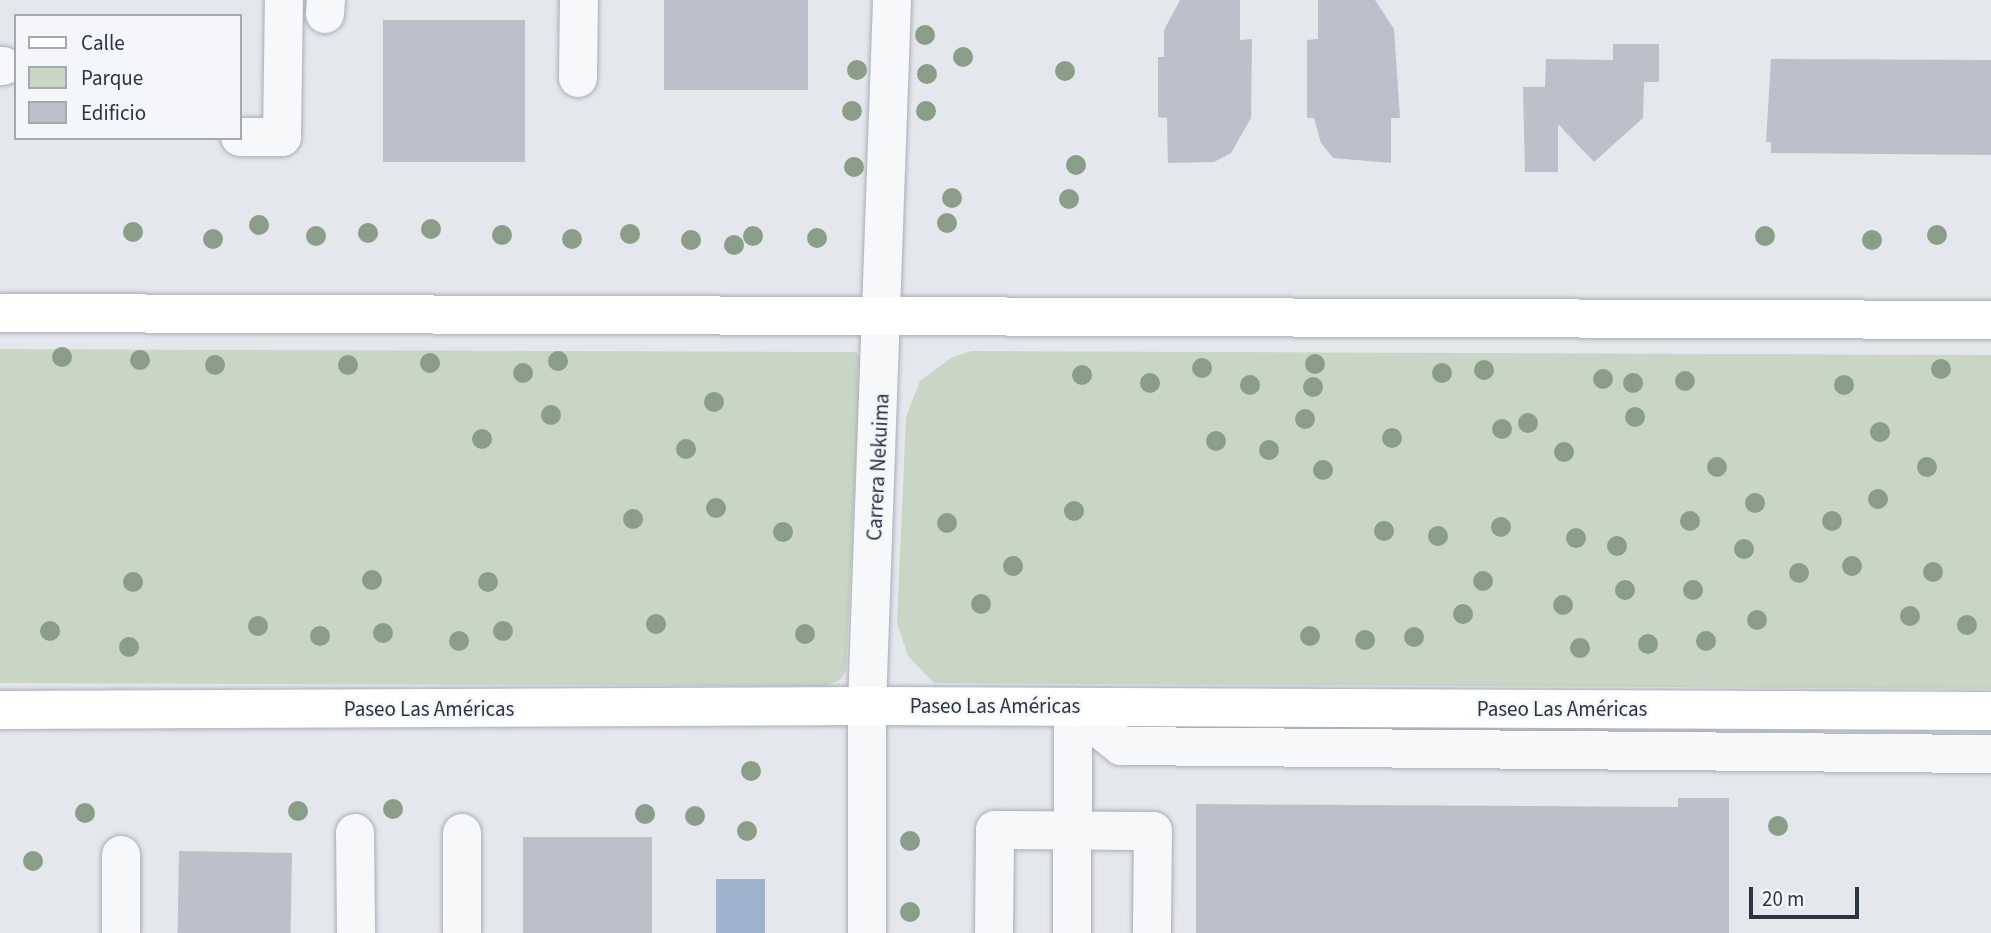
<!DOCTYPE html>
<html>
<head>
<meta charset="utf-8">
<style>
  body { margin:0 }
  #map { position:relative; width:1991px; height:933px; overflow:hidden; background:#e4e7ec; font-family:"Source Sans 3",sans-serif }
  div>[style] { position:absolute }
  .green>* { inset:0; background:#c9d6c5 }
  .water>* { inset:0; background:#9fb4cc; transform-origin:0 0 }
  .building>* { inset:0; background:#bbc0ca; transform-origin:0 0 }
  .roads { filter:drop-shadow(0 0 2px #a9aeb7) drop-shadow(0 0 2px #a9aeb7) }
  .minor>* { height:38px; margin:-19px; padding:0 19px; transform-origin:19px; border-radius:19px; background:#f7f8fa }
  .major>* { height:38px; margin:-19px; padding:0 19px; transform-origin:19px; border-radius:19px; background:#fff }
  .trees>* { width:20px; height:20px; margin:-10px; border-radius:50%; background:#899d89 }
  span { translate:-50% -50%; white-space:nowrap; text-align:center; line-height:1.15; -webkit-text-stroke:5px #f4f6f9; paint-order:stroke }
  .street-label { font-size:21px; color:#2b3445 }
  .legend { position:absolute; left:14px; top:14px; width:228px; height:126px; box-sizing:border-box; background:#f4f6f9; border:2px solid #a4a8b1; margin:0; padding:9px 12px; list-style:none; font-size:21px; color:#2b3445 }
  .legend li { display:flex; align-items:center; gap:14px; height:35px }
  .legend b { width:35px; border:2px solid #a4a8b1 }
  .scale { position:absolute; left:1749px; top:887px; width:110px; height:32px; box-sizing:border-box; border:4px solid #2b3445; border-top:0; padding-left:9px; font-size:21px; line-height:24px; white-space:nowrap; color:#2b3445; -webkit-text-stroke:5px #f4f6f9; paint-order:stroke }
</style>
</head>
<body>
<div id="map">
  <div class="green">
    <i style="clip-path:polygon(0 349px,856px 352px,861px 361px,846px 670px,840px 680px,826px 686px,0 683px)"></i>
    <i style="clip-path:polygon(971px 351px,1991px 355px,1991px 689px,934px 683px,908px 656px,897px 623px,906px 417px,920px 381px,951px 358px)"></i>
  </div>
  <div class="water">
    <i style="left:765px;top:879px;width:54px;height:49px;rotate:90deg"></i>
  </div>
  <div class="building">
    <i style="left:664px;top:0;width:144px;height:90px"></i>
    <i style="clip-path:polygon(1180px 0,1240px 0,1240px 40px,1252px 39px,1251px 118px,1231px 153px,1214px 162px,1168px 163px,1167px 118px,1158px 117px,1158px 57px,1164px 57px,1164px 30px)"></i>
    <i style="clip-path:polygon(1318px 0,1375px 0,1394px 29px,1400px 118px,1391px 118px,1391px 163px,1333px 158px,1321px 143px,1314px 118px,1307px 118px,1307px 40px,1318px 39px)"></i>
    <i style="left:383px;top:20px;width:142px;height:142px"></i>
    <i style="clip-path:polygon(1613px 44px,1659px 44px,1659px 82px,1644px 82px,1643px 118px,1594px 162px,1558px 124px,1558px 172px,1525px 172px,1523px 87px,1545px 87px,1546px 59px,1613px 60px)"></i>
    <i style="clip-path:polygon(1771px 59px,1991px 60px,1991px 155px,1771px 153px,1771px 142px,1766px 142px)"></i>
    <i style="clip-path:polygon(1678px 798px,1729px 798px,1729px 933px,1196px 933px,1196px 804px,1678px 807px)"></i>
    <i style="left:652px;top:837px;width:96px;height:129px;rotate:90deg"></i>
    <i style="left:179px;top:851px;width:113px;height:82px;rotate:1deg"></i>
  </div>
  <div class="roads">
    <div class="minor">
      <i style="left:325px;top:14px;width:14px;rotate:-86deg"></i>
      <i style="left:0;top:66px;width:3px"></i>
      <i style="left:578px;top:78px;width:78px;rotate:-89.3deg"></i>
      <i style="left:240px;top:137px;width:42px"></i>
      <i style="left:282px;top:137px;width:137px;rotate:-89.2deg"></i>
      <i style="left:1073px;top:707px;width:62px;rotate:39.1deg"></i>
      <i style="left:1121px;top:746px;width:870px;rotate:0.53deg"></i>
      <i style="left:355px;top:833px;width:100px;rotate:89.4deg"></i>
      <i style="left:462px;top:833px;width:100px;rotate:90deg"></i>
      <i style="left:121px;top:855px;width:78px;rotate:90deg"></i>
      <i style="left:867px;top:933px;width:227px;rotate:-90deg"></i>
      <i style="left:867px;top:706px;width:706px;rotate:-87.97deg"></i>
      <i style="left:994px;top:933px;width:103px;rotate:-89.4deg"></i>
      <i style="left:995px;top:830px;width:158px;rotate:0.4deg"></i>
      <i style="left:1153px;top:831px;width:102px;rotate:90.6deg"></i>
      <i style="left:1072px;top:933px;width:226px;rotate:-89.7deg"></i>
    </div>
    <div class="major">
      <i style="left:0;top:313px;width:1991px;rotate:0.2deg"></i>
      <i style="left:0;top:710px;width:867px;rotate:-0.26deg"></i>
      <i style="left:867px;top:706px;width:1124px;rotate:0.25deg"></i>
    </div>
  </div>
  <div class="trees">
    <i style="left:925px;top:35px"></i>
    <i style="left:963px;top:57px"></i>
    <i style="left:857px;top:70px"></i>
    <i style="left:1065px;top:71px"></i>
    <i style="left:927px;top:74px"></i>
    <i style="left:852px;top:111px"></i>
    <i style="left:926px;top:111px"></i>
    <i style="left:1076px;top:165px"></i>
    <i style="left:854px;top:167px"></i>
    <i style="left:952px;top:198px"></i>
    <i style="left:1069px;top:199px"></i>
    <i style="left:947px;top:223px"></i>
    <i style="left:259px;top:225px"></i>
    <i style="left:431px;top:229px"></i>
    <i style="left:133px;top:232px"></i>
    <i style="left:368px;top:233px"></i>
    <i style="left:630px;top:234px"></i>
    <i style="left:502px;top:235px"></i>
    <i style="left:1937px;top:235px"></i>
    <i style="left:316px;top:236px"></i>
    <i style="left:753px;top:236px"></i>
    <i style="left:1765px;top:236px"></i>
    <i style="left:817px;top:238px"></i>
    <i style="left:213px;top:239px"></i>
    <i style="left:572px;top:239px"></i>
    <i style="left:691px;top:240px"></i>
    <i style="left:1872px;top:240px"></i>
    <i style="left:734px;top:245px"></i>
    <i style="left:62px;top:357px"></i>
    <i style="left:140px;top:360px"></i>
    <i style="left:558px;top:361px"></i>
    <i style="left:430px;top:363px"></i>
    <i style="left:1315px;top:364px"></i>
    <i style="left:215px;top:365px"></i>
    <i style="left:348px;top:365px"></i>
    <i style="left:1202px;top:368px"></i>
    <i style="left:1941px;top:369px"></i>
    <i style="left:1484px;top:370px"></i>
    <i style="left:523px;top:373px"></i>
    <i style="left:1442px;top:373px"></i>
    <i style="left:1082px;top:375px"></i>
    <i style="left:1603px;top:379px"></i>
    <i style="left:1685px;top:381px"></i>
    <i style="left:1150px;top:383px"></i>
    <i style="left:1633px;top:383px"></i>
    <i style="left:1250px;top:385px"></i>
    <i style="left:1844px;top:385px"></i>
    <i style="left:1313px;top:387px"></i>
    <i style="left:714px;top:402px"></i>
    <i style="left:551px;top:415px"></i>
    <i style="left:1635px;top:417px"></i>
    <i style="left:1305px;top:419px"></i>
    <i style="left:1528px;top:423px"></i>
    <i style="left:1502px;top:429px"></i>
    <i style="left:1880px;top:432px"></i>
    <i style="left:1392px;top:438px"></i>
    <i style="left:482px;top:439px"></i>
    <i style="left:1216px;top:441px"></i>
    <i style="left:686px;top:449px"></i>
    <i style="left:1269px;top:450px"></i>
    <i style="left:1564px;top:452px"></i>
    <i style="left:1717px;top:467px"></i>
    <i style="left:1927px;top:467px"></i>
    <i style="left:1323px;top:470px"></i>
    <i style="left:1878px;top:499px"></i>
    <i style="left:1755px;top:503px"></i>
    <i style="left:716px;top:508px"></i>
    <i style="left:1074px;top:511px"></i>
    <i style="left:633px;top:519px"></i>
    <i style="left:1690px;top:521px"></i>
    <i style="left:1832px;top:521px"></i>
    <i style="left:947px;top:523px"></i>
    <i style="left:1501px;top:527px"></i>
    <i style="left:1384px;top:531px"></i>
    <i style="left:783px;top:532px"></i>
    <i style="left:1438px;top:536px"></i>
    <i style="left:1576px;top:538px"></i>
    <i style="left:1617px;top:546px"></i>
    <i style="left:1744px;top:549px"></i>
    <i style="left:1013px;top:566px"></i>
    <i style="left:1852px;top:566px"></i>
    <i style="left:1933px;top:572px"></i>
    <i style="left:1799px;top:573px"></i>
    <i style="left:372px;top:580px"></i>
    <i style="left:1483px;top:581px"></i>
    <i style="left:133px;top:582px"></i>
    <i style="left:488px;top:582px"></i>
    <i style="left:1625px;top:590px"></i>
    <i style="left:1693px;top:590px"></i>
    <i style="left:981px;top:604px"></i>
    <i style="left:1563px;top:605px"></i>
    <i style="left:1463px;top:614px"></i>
    <i style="left:1910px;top:616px"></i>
    <i style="left:1757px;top:620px"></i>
    <i style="left:656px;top:624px"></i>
    <i style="left:1967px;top:625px"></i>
    <i style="left:258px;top:626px"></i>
    <i style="left:50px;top:631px"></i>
    <i style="left:503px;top:631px"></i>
    <i style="left:383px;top:633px"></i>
    <i style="left:805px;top:634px"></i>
    <i style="left:320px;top:636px"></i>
    <i style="left:1310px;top:636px"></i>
    <i style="left:1414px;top:637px"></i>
    <i style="left:1365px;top:640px"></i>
    <i style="left:459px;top:641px"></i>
    <i style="left:1706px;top:641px"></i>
    <i style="left:1648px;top:644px"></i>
    <i style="left:129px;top:647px"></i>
    <i style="left:1580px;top:648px"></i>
    <i style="left:751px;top:771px"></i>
    <i style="left:393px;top:809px"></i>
    <i style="left:298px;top:811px"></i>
    <i style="left:85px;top:813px"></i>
    <i style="left:645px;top:814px"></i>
    <i style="left:695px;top:816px"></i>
    <i style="left:1778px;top:826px"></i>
    <i style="left:747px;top:831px"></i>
    <i style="left:910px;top:841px"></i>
    <i style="left:33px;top:861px"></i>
    <i style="left:910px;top:912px"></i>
  </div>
  <div class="street-label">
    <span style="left:878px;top:467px;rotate:-87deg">Carrera Nekuima</span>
    <span style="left:995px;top:706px">Paseo Las Américas</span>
    <span style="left:429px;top:709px">Paseo Las Américas</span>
    <span style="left:1562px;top:709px">Paseo Las Américas</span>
  </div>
  <ul class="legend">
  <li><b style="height:9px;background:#fff"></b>Calle</li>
  <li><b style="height:19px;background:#c9d6c5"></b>Parque</li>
  <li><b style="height:19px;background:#bbc0ca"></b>Edificio</li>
  </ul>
  <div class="scale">20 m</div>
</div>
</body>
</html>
